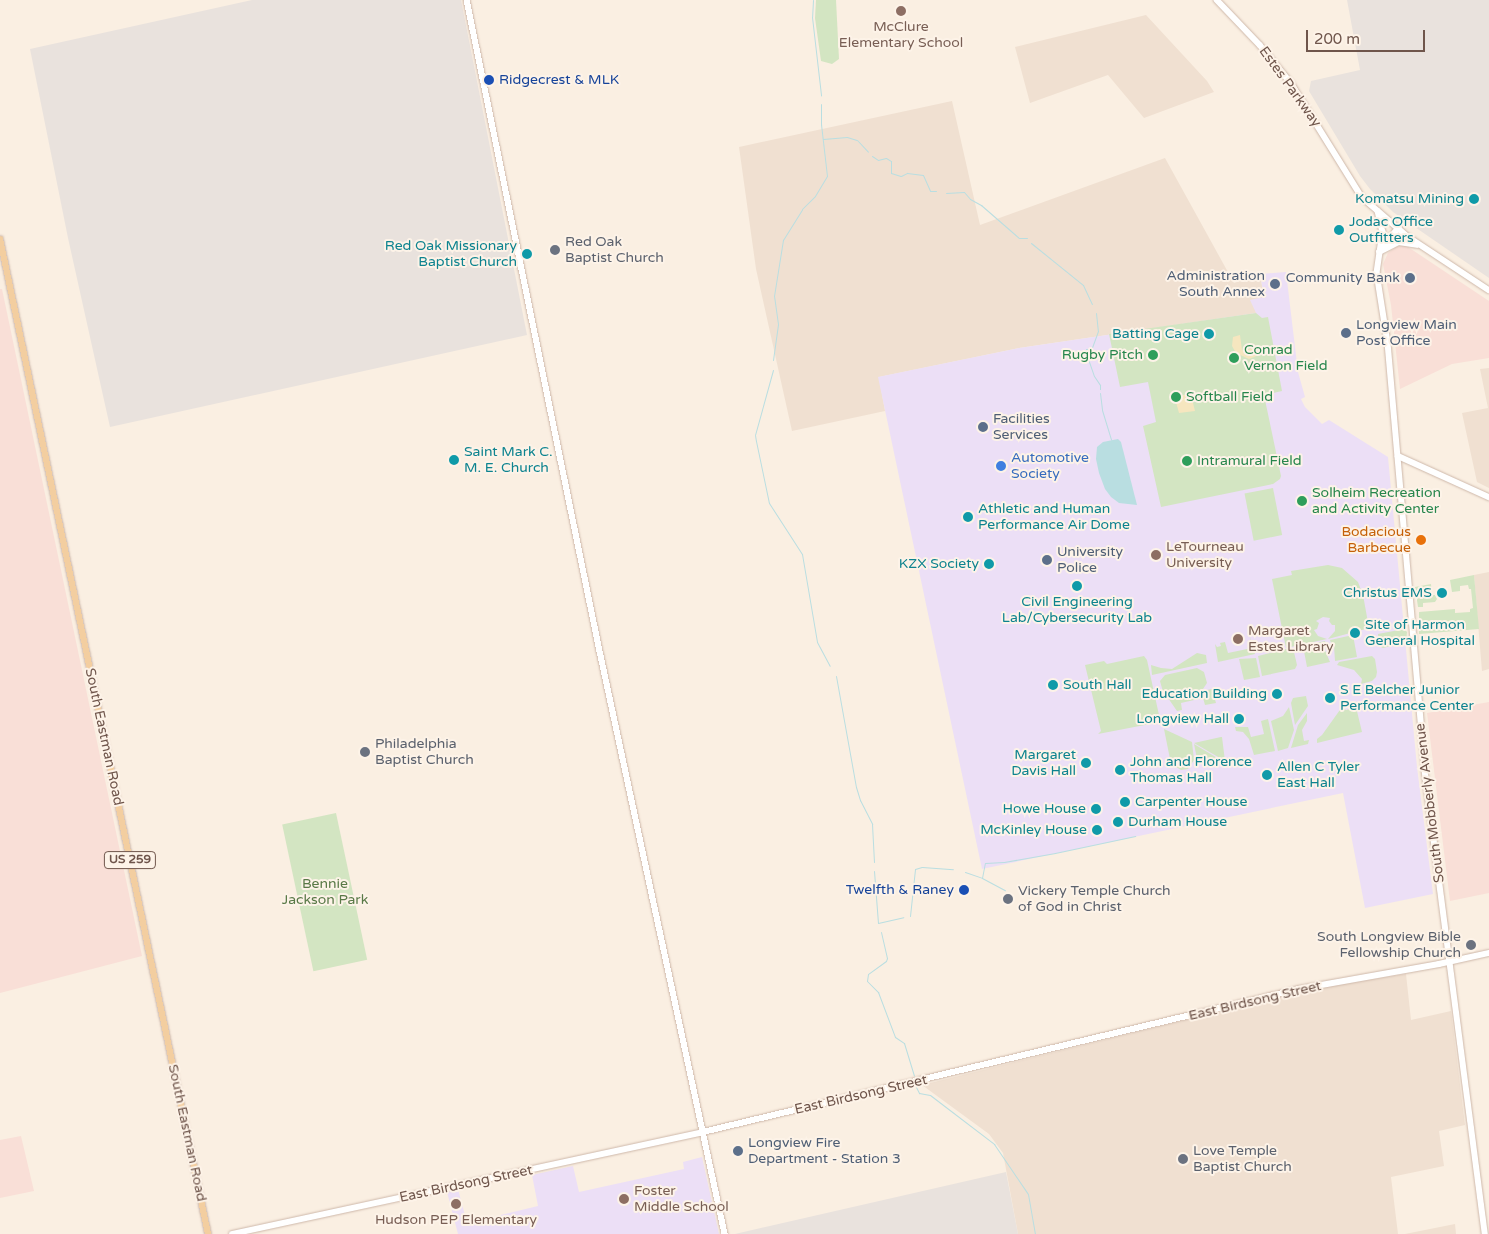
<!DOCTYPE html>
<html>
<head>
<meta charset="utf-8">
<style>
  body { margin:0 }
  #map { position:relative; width:1489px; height:1234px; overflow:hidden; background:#faefe2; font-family:"Varela Round",sans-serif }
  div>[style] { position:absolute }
  .residential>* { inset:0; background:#f0e0d1 }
  .commercial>* { inset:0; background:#f9dfd7 }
  .industrial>* { inset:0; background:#e9e2dd }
  .education>* { inset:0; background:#ecdff6 }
  .green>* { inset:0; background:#d3e5c2; transform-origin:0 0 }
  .sand>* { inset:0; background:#f6e6bf }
  .water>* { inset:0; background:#b9dee1 }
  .stream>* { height:1px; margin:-0.5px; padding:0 0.5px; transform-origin:0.5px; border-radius:0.5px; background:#b9dee1 }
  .roads { filter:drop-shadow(0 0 1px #ceb8aa) drop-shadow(0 0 1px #ceb8aa) }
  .secondary>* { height:5.5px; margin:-2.75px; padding:0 2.75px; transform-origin:2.75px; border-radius:2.75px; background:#fff }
  .primary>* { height:6px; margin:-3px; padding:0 3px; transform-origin:3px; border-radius:3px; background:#f3cea0 }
  .dots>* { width:14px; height:14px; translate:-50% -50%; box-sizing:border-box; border:2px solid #fdf3e8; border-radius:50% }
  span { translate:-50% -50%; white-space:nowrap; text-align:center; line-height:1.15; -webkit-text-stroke:4px #fdf3e8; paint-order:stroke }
  .shield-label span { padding:1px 4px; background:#fdf3e8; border:1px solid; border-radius:4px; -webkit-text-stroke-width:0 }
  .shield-label { font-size:12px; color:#6f554b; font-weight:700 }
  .education-label { font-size:14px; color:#785e54 }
  .left { translate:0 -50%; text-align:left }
  .transit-label { font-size:14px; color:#164399 }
  .right { translate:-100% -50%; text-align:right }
  .street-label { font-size:14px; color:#6f554b }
  .culture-label { font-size:14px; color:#0d838f }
  .worship-label { font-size:14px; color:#5b616d }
  .service-label { font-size:14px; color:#4e5e75 }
  .leisure-label { font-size:14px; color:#27864d }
  .shop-label { font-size:14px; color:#366cbe }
  .food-label { font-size:14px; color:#c56008 }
  .park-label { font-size:14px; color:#597947 }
  .scale { position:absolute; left:1306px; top:30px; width:119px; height:22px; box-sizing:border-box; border:2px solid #6f554b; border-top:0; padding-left:6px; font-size:15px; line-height:18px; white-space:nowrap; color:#6f554b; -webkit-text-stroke:4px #fdf3e8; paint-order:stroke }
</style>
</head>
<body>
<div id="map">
  <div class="residential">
    <i style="clip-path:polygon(1146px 15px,1207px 81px,1214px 92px,1144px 118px,1108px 75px,1030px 103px,1015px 47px)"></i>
    <i style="clip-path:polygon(952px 101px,980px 225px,1165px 158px,1234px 283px,1260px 274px,1264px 297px,1256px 313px,1019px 348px,879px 377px,885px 411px,792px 431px,756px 269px,739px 147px)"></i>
    <i style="clip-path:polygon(1489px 368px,1489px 488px,1477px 482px,1462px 413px,1488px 408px,1480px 369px)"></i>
    <i style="clip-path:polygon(1489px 572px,1489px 669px,1482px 671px,1474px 575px)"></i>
    <i style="clip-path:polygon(1406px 974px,1411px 1020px,1451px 1011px,1465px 1125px,1439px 1131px,1444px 1166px,1391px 1177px,1398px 1234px,1018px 1234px,1003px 1153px,989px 1134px,922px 1085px,1312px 989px)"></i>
    <i style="clip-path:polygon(1455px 1224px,1456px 1234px,1405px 1234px)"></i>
  </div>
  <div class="commercial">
    <i style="clip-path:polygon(1405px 245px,1489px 301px,1489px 358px,1452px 364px,1400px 389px,1391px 305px,1383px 264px,1388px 253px,1396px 247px)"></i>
    <i style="clip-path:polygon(0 289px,2px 289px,142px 956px,0 993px)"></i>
    <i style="clip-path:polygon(1489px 702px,1489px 893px,1450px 901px,1427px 713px)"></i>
    <i style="clip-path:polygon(21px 1136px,34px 1191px,0 1198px,0 1140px)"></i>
  </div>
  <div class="industrial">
    <i style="clip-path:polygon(252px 0,461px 0,527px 335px,110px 427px,68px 238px,30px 49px)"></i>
    <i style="clip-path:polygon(1347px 0,1489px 0,1489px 278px,1393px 212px,1370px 189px,1360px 176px,1309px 91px,1311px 81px,1360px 70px)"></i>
    <i style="clip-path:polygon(1006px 1172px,1018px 1234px,735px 1234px)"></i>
  </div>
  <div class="education">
    <i style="clip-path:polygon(1286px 272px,1298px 372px,1305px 397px,1301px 399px,1305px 407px,1322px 424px,1329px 420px,1388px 457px,1417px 767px,1433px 894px,1365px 908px,1343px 793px,982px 869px,878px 377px,1019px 348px,1256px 313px,1250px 300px,1264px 297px,1260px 274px)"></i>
    <i style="clip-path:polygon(702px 1157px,719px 1234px,458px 1234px,447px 1192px,458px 1189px,467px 1223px,538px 1206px,532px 1175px,573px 1166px,579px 1192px,684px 1169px,683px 1162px)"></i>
  </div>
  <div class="green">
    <i style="clip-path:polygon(816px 0,836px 0,839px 59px,832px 64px,821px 61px,815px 18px)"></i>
    <i style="clip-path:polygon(1256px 313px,1262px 318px,1268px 317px,1282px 391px,1264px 395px,1281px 476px,1280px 479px,1273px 484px,1161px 507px,1143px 426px,1156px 422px,1148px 382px,1120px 387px,1109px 334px)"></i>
    <i style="left:1273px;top:488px;width:48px;height:29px;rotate:79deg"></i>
    <i style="clip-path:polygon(1328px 565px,1342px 568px,1358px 582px,1363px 595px,1369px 628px,1328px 639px,1335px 631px,1335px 625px,1332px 625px,1329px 621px,1330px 618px,1323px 617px,1316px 621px,1319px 623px,1317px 629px,1314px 630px,1318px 636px,1327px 639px,1286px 648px,1272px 579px,1292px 575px,1291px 571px)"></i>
    <i style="clip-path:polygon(1474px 575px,1479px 629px,1419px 634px,1419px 612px,1455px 609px,1455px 613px,1470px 612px,1470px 609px,1473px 608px,1471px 589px,1469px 589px,1468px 585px,1460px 586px,1460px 591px,1452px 592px,1450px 580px)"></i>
    <i style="clip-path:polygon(1431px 584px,1432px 595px,1435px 595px,1437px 599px,1435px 602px,1423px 603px,1423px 607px,1418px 607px,1415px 587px)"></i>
    <i style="clip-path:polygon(1404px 629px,1407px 632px,1406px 642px,1383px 648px,1379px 646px,1378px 634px)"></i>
    <i style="clip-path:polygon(1353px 635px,1357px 657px,1335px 661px,1334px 646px,1332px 646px,1330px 640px)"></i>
    <i style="clip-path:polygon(1250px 636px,1255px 654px,1218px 662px,1215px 644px,1217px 647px,1221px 646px,1220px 643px,1225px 642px,1228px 653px,1252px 648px)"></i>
    <i style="clip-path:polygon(1325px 641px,1326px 647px,1324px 648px,1330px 662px,1307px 667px,1303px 646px)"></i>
    <i style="clip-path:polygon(1290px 648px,1294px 652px,1297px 665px,1295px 669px,1262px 676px,1258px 656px)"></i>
    <i style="clip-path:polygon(1197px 653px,1206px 655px,1207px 663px,1152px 675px,1151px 665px,1161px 668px,1172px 669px)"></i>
    <i style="clip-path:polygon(1144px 656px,1147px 660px,1159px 715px,1153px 717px,1150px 724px,1098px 734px,1101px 731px,1085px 665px,1104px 661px,1107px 664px)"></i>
    <i style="clip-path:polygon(1372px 656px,1375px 659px,1377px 672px,1376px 677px,1372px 681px,1361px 684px,1362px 679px,1354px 670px,1337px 665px,1339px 662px)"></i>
    <i style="clip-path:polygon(1256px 658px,1260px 677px,1244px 680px,1239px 659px)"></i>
    <i style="clip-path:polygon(1197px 668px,1204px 672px,1207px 683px,1203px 689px,1169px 696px,1163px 692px,1160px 681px,1165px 675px)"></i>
    <i style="clip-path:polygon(1212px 689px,1216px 703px,1205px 705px,1203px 698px,1181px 703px,1182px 710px,1177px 711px,1168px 698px)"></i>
    <i style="clip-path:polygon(1306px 696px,1308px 706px,1295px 725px,1291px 703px,1293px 698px)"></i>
    <i style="clip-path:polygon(1289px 707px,1294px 730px,1288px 748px,1278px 751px,1271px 721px,1283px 716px)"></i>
    <i style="clip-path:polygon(1342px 707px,1346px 710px,1356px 707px,1362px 732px,1317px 743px,1317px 739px,1322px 735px)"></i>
    <i style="clip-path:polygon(1307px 713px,1307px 721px,1302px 730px,1304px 741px,1309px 740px,1308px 744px,1291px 748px,1298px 725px)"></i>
    <i style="clip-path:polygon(1268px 719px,1275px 751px,1254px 755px,1249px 739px,1243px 732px,1236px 731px,1235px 727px,1248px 727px,1251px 737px,1264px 734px,1261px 721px)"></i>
    <i style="clip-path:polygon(1164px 729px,1192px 742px,1194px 760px,1188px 769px,1181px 770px,1171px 764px)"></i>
    <i style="clip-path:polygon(1222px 737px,1225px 761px,1194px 743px,1221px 737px)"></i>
    <i style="clip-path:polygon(1194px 744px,1224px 762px,1207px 766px,1197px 759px)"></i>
    <i style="left:336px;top:813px;width:150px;height:55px;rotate:78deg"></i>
  </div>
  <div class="sand">
    <i style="clip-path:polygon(1240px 335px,1242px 350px,1244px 351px,1258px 346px,1259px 355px,1249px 359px,1236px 353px,1232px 346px,1233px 337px)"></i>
    <i style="clip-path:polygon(1183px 395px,1191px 395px,1195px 411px,1179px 413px,1176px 402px)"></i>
  </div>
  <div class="water">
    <i style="clip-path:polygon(1118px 439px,1121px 442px,1137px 505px,1119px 503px,1111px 497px,1105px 489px,1099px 473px,1096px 459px,1097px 447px,1103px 442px)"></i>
  </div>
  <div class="stream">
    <i style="left:813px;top:0;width:17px;rotate:93deg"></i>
    <i style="left:812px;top:17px;width:79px;rotate:83.4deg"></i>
    <i style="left:823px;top:139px;width:24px;rotate:-5deg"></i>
    <i style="left:847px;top:137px;width:10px;rotate:17deg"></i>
    <i style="left:857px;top:140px;width:16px;rotate:47deg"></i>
    <i style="left:872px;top:156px;width:7px;rotate:34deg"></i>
    <i style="left:878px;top:160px;width:8px;rotate:-14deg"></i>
    <i style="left:886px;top:158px;width:6px;rotate:31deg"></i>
    <i style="left:891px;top:161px;width:12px;rotate:90deg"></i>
    <i style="left:891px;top:173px;width:10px;rotate:17deg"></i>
    <i style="left:901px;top:176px;width:7px;rotate:-27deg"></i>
    <i style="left:907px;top:173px;width:16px;rotate:7deg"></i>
    <i style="left:923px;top:175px;width:17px;rotate:66deg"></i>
    <i style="left:930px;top:191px;width:6px"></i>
    <i style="left:946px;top:193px;width:18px;rotate:-3deg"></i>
    <i style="left:964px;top:192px;width:9px;rotate:49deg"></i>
    <i style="left:970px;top:199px;width:13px;rotate:29deg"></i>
    <i style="left:981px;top:205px;width:50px;rotate:41deg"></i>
    <i style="left:1019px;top:238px;width:8px"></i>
    <i style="left:1031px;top:243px;width:67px;rotate:38.9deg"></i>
    <i style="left:1083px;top:285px;width:21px;rotate:65deg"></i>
    <i style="left:1096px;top:313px;width:18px;rotate:84deg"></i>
    <i style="left:1098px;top:331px;width:20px;rotate:110deg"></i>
    <i style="left:1091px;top:350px;width:5px;rotate:-169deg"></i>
    <i style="left:1086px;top:349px;width:4px;rotate:90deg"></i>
    <i style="left:1086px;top:353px;width:24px;rotate:71deg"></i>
    <i style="left:1094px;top:376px;width:11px;rotate:56deg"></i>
    <i style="left:1100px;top:385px;width:4px;rotate:90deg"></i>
    <i style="left:773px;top:360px;width:36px;rotate:-82deg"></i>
    <i style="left:778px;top:324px;width:28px;rotate:-98deg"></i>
    <i style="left:774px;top:296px;width:57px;rotate:-80.9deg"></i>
    <i style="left:783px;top:240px;width:36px;rotate:-58deg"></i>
    <i style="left:802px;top:209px;width:18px;rotate:-45deg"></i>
    <i style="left:815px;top:196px;width:23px;rotate:-59deg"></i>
    <i style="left:827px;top:176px;width:52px;rotate:-96.6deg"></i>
    <i style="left:821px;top:124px;width:20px;rotate:-90deg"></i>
    <i style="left:773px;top:370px;width:67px;rotate:105.5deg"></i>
    <i style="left:755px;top:435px;width:6px;rotate:81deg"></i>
    <i style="left:756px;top:441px;width:63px;rotate:78.2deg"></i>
    <i style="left:769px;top:503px;width:61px;rotate:57.1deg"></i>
    <i style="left:802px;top:554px;width:89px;rotate:80.3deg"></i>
    <i style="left:817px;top:642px;width:27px;rotate:62deg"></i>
    <i style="left:1100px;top:393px;width:17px;rotate:83deg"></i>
    <i style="left:1102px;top:410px;width:31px;rotate:73deg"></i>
    <i style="left:836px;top:676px;width:113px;rotate:79.8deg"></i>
    <i style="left:856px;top:787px;width:14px;rotate:73deg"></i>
    <i style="left:860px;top:800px;width:27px;rotate:63deg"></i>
    <i style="left:872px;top:824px;width:38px;rotate:87deg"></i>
    <i style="left:874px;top:871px;width:52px;rotate:85.6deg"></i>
    <i style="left:878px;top:923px;width:26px;rotate:-13deg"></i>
    <i style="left:965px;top:872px;width:18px;rotate:19deg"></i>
    <i style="left:982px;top:878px;width:15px;rotate:-79deg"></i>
    <i style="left:985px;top:863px;width:19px;rotate:-3deg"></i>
    <i style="left:1004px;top:862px;width:52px;rotate:-10deg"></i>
    <i style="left:1055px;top:853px;width:82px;rotate:-12deg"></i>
    <i style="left:982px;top:878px;width:26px;rotate:28deg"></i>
    <i style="left:910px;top:916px;width:47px;rotate:-83.9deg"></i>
    <i style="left:915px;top:869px;width:7px;rotate:-16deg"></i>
    <i style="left:922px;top:867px;width:31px;rotate:4deg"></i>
    <i style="left:881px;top:932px;width:27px;rotate:77deg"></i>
    <i style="left:887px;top:958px;width:3px;rotate:108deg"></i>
    <i style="left:886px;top:961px;width:22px;rotate:144deg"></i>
    <i style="left:868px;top:974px;width:7px;rotate:98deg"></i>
    <i style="left:867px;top:981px;width:16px;rotate:45deg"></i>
    <i style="left:878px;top:992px;width:48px;rotate:69.3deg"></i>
    <i style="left:895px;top:1037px;width:11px;rotate:34deg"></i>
    <i style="left:904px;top:1043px;width:34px;rotate:73deg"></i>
    <i style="left:916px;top:1087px;width:7px;rotate:63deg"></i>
    <i style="left:919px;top:1093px;width:11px;rotate:10deg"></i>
    <i style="left:930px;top:1095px;width:81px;rotate:37.4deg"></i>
    <i style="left:994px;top:1144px;width:60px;rotate:55.8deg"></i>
    <i style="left:1028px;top:1194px;width:41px;rotate:80.1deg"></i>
  </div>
  <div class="roads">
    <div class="secondary">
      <i style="left:467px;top:0;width:670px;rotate:78.46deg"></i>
      <i style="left:601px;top:656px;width:591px;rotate:77.89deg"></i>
      <i style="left:1217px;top:0;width:62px;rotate:46.3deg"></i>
      <i style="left:1260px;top:45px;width:49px;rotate:50.8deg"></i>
      <i style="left:1291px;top:83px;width:134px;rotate:58.1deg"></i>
      <i style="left:1362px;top:197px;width:60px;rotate:40.9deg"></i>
      <i style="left:1407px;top:236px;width:98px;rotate:33.4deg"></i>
      <i style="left:1378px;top:211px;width:22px;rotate:77deg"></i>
      <i style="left:1383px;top:232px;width:41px;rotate:98.3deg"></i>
      <i style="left:1377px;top:273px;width:71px;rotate:81.1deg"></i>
      <i style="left:1388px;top:343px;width:429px;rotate:85deg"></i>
      <i style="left:1425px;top:770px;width:468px;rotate:82.6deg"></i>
      <i style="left:1382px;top:248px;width:26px;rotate:-51deg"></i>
      <i style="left:1379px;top:252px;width:22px;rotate:-27deg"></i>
      <i style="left:1399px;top:242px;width:18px;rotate:9deg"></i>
      <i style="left:1398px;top:456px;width:100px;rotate:24.3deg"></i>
      <i style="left:232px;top:1234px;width:482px;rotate:-12.2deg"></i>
      <i style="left:703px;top:1132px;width:613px;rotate:-13.49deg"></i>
      <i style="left:1299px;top:989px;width:142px;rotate:-10.1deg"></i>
      <i style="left:1439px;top:964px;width:51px;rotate:-12.4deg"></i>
    </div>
    <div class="primary">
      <i style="left:0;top:239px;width:1017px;rotate:78.19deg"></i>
    </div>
  </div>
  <div class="dots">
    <i style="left:901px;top:11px;background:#8d6e63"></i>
    <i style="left:489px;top:80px;background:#1a4fb4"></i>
    <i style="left:1474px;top:199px;background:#0f9aa8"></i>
    <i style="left:1339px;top:230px;background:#0f9aa8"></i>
    <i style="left:555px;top:250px;background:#6b7280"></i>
    <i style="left:527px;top:254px;background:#0f9aa8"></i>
    <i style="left:1410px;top:278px;background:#5c6f8a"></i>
    <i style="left:1275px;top:284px;background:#5c6f8a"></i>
    <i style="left:1346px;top:333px;background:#5c6f8a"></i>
    <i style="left:1209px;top:334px;background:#0f9aa8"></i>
    <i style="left:1153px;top:355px;background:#2e9e5b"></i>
    <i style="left:1234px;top:358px;background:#2e9e5b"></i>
    <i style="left:1176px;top:397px;background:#2e9e5b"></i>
    <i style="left:983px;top:427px;background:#5c6f8a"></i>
    <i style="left:454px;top:460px;background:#0f9aa8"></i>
    <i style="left:1187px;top:461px;background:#2e9e5b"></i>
    <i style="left:1001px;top:466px;background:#3f7fe0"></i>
    <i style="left:1302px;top:501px;background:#2e9e5b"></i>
    <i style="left:968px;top:517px;background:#0f9aa8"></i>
    <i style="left:1421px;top:540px;background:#e8710a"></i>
    <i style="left:1156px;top:555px;background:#8d6e63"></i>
    <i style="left:1047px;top:560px;background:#5c6f8a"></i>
    <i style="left:989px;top:564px;background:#0f9aa8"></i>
    <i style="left:1077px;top:586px;background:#0f9aa8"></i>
    <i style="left:1442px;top:593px;background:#0f9aa8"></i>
    <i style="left:1355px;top:633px;background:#0f9aa8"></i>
    <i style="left:1238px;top:639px;background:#8d6e63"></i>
    <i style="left:1053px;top:685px;background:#0f9aa8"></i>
    <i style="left:1277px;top:694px;background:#0f9aa8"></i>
    <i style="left:1330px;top:698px;background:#0f9aa8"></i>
    <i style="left:1239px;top:719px;background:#0f9aa8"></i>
    <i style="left:365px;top:752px;background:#6b7280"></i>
    <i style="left:1086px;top:763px;background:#0f9aa8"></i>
    <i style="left:1120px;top:770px;background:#0f9aa8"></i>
    <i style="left:1267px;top:775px;background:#0f9aa8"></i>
    <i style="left:1125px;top:802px;background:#0f9aa8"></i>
    <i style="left:1096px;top:809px;background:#0f9aa8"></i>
    <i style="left:1118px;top:822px;background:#0f9aa8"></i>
    <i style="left:1097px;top:830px;background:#0f9aa8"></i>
    <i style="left:964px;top:890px;background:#1a4fb4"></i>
    <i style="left:1008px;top:899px;background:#6b7280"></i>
    <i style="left:1471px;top:945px;background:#6b7280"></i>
    <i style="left:738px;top:1151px;background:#5c6f8a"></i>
    <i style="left:1183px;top:1159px;background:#6b7280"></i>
    <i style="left:624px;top:1199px;background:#8d6e63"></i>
    <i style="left:456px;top:1204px;background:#8d6e63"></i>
  </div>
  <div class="shield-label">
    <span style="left:130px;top:860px">US 259</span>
  </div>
  <div class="education-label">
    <span style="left:901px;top:35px">McClure<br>Elementary School</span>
    <span class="left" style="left:1166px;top:555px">LeTourneau<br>University</span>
    <span class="left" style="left:1248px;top:639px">Margaret<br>Estes Library</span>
    <span class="left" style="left:634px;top:1199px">Foster<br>Middle School</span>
    <span style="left:456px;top:1220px">Hudson PEP Elementary</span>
  </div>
  <div class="transit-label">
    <span class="left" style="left:499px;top:80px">Ridgecrest &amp; MLK</span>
    <span class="right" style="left:954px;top:890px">Twelfth &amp; Raney</span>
  </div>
  <div class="street-label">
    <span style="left:1290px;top:87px;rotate:54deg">Estes Parkway</span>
    <span style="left:104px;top:737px;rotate:78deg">South Eastman Road</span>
    <span style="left:1430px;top:803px;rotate:-97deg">South Mobberly Avenue</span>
    <span style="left:1255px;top:1001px;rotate:-13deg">East Birdsong Street</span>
    <span style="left:861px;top:1095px;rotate:-13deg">East Birdsong Street</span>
    <span style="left:187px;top:1133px;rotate:78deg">South Eastman Road</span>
    <span style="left:466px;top:1184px;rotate:-12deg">East Birdsong Street</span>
  </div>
  <div class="culture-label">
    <span class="right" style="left:1464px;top:199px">Komatsu Mining</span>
    <span class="left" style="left:1349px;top:230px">Jodac Office<br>Outfitters</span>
    <span class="right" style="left:517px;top:254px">Red Oak Missionary<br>Baptist Church</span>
    <span class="right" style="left:1199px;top:334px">Batting Cage</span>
    <span class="left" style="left:464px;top:460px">Saint Mark C.<br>M. E. Church</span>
    <span class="left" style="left:978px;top:517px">Athletic and Human<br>Performance Air Dome</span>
    <span class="right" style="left:979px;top:564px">KZX Society</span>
    <span class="right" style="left:1432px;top:593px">Christus EMS</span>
    <span style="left:1077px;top:610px">Civil Engineering<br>Lab/Cybersecurity Lab</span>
    <span class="left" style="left:1365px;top:633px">Site of Harmon<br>General Hospital</span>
    <span class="left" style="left:1063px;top:685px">South Hall</span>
    <span class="left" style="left:1340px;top:698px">S E Belcher Junior<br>Performance Center</span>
    <span class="right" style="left:1267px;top:694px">Education Building</span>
    <span class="right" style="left:1229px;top:719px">Longview Hall</span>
    <span class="right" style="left:1076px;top:763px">Margaret<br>Davis Hall</span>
    <span class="left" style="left:1130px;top:770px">John and Florence<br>Thomas Hall</span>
    <span class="left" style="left:1277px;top:775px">Allen C Tyler<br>East Hall</span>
    <span class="left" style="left:1135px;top:802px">Carpenter House</span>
    <span class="right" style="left:1086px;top:809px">Howe House</span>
    <span class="left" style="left:1128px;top:822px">Durham House</span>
    <span class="right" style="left:1087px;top:830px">McKinley House</span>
  </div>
  <div class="worship-label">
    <span class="left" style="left:565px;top:250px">Red Oak<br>Baptist Church</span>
    <span class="left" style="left:375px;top:752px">Philadelphia<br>Baptist Church</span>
    <span class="left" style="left:1018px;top:899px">Vickery Temple Church<br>of God in Christ</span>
    <span class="right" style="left:1461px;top:945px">South Longview Bible<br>Fellowship Church</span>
    <span class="left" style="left:1193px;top:1159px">Love Temple<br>Baptist Church</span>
  </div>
  <div class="service-label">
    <span class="right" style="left:1265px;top:284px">Administration<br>South Annex</span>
    <span class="right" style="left:1400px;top:278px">Community Bank</span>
    <span class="left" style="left:1356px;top:333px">Longview Main<br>Post Office</span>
    <span class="left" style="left:993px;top:427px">Facilities<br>Services</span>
    <span class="left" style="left:1057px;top:560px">University<br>Police</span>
    <span class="left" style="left:748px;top:1151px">Longview Fire<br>Department - Station 3</span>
  </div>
  <div class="leisure-label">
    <span class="left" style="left:1244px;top:358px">Conrad<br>Vernon Field</span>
    <span class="right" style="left:1143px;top:355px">Rugby Pitch</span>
    <span class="left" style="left:1186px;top:397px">Softball Field</span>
    <span class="left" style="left:1197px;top:461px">Intramural Field</span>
    <span class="left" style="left:1312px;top:501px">Solheim Recreation<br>and Activity Center</span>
  </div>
  <div class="shop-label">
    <span class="left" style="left:1011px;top:466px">Automotive<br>Society</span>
  </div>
  <div class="food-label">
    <span class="right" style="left:1411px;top:540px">Bodacious<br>Barbecue</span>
  </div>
  <div class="park-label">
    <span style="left:325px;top:892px">Bennie<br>Jackson Park</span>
  </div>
  <div class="scale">200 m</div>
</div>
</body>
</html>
